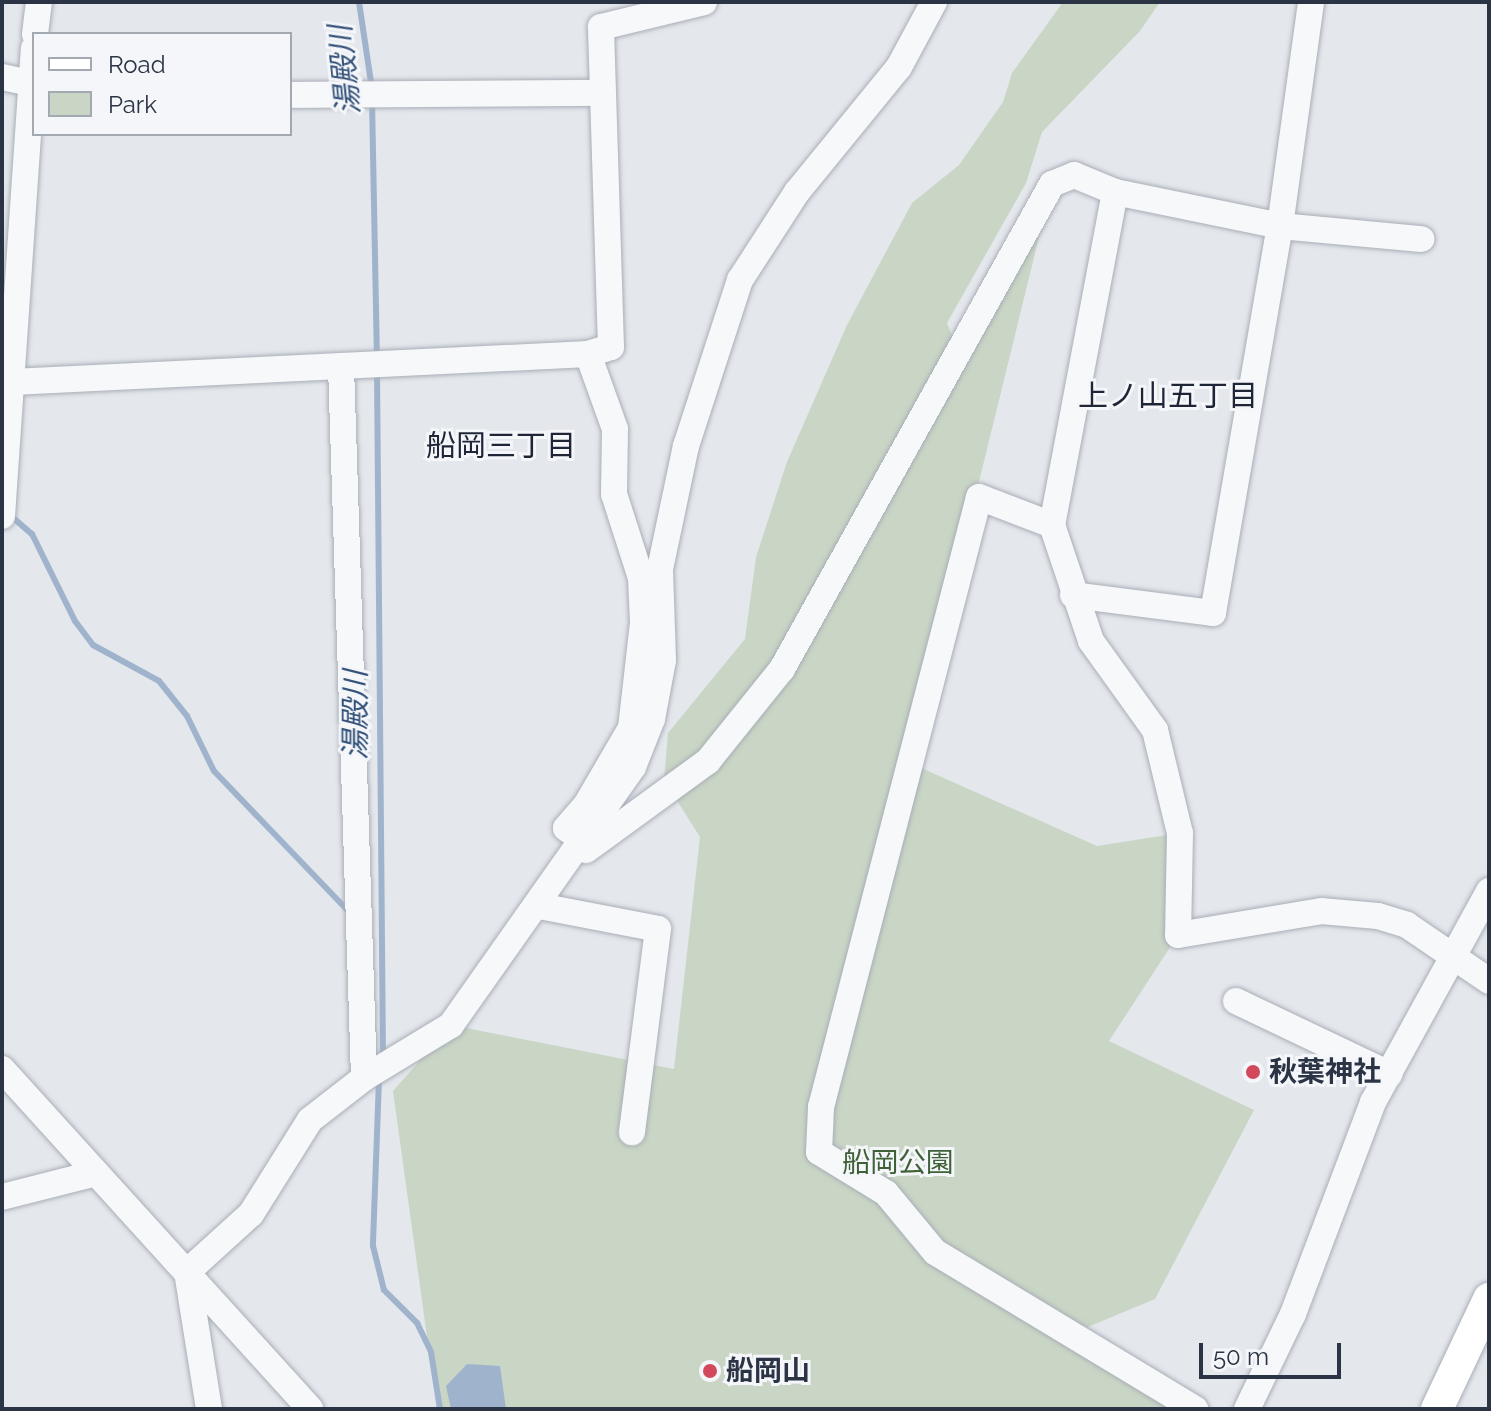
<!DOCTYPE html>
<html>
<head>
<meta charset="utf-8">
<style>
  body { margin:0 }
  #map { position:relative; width:1491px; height:1411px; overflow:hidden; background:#e4e7ec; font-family:Raleway,"Noto Sans JP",sans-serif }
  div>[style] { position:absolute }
  .green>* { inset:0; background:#c9d6c5 }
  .water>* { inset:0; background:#9fb4cc }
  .stream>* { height:6px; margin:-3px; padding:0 3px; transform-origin:3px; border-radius:3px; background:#9fb4cc }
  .roads { filter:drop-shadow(0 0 2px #a9aeb7) drop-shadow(0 0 2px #a9aeb7) }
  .minor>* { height:26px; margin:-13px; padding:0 13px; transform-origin:13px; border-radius:13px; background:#f7f8fa }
  .major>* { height:32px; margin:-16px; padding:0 16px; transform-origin:16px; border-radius:16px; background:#fff }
  .dots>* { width:22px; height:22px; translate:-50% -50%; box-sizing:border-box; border:4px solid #f4f6f9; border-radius:50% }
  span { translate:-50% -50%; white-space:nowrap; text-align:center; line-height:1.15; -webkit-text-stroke:6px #f4f6f9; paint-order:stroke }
  .poi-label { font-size:28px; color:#2b3445; font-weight:700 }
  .left { translate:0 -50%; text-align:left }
  .park-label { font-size:28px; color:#3f6138 }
  .water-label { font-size:30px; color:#34527a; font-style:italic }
  .neighbourhood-label { font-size:30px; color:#1d2536 }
  .frame { position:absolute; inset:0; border:4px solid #2b3445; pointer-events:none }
  .legend { position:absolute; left:32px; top:32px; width:260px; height:104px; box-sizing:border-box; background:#f4f6f9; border:2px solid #a4a8b1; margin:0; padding:10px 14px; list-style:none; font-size:24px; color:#2b3445 }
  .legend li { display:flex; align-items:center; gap:16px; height:40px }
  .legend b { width:40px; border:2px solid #a4a8b1 }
  .scale { position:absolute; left:1199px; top:1343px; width:142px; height:36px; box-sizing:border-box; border:4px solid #2b3445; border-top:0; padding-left:10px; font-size:24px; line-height:28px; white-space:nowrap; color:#2b3445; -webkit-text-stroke:6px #f4f6f9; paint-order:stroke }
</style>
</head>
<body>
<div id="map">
  <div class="green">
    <i style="clip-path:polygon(1063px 2px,1160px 2px,1140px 31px,1042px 132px,1026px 183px,947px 323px,958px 351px,1052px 184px,910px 763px,1097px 846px,1180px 833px,1178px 935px,1109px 1041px,1254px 1110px,1155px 1299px,1071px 1334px,1176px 1409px,437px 1409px,393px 1091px,451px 1025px,674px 1069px,700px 837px,664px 780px,668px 733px,745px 639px,756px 557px,787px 462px,847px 325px,912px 203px,959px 165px,1003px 102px,1012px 73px)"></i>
  </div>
  <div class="water">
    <i style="clip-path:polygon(467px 1364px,500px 1366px,506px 1409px,451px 1409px,446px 1386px)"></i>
  </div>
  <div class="stream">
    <i style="left:359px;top:2px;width:88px;rotate:81.5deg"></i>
    <i style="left:372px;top:100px;width:257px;rotate:88.9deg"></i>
    <i style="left:377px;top:372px;width:684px;rotate:89.5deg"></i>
    <i style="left:11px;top:516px;width:28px;rotate:41deg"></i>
    <i style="left:32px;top:534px;width:97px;rotate:63.7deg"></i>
    <i style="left:75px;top:621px;width:30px;rotate:53deg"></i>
    <i style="left:93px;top:645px;width:75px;rotate:28.6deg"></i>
    <i style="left:159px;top:681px;width:45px;rotate:51.3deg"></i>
    <i style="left:187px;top:716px;width:61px;rotate:63.9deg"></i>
    <i style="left:214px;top:771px;width:195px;rotate:46.2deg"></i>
    <i style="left:379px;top:1079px;width:167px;rotate:92.1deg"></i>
    <i style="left:373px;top:1246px;width:45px;rotate:76deg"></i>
    <i style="left:384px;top:1290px;width:47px;rotate:45deg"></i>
    <i style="left:417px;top:1323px;width:32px;rotate:64deg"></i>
    <i style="left:431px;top:1352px;width:58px;rotate:81deg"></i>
  </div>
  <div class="roads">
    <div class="minor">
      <i style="left:35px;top:34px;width:32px;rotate:-83deg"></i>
      <i style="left:2px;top:77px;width:33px;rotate:12deg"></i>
      <i style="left:290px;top:95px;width:311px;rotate:-0.4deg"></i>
      <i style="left:1115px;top:192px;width:339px;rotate:100.7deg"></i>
      <i style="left:1052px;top:525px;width:122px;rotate:71.4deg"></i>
      <i style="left:1091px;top:641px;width:110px;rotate:54.3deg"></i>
      <i style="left:1155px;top:730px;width:106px;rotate:76.4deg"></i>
      <i style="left:1180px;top:833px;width:102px;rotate:91.1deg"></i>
      <i style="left:1178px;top:935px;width:145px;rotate:-9.5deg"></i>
      <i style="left:1321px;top:911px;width:57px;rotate:5deg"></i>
      <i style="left:1378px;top:916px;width:30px;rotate:17deg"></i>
      <i style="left:1407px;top:925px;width:99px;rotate:34.3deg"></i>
      <i style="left:341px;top:366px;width:712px;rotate:88.15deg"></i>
      <i style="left:12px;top:382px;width:577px;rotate:-2.78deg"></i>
      <i style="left:588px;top:354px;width:24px;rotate:-17deg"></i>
      <i style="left:611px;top:347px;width:320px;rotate:-91.8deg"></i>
      <i style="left:601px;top:27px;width:106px;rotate:-13.6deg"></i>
      <i style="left:2px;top:516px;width:469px;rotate:-86.1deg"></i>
      <i style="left:1052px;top:525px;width:78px;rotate:-159deg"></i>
      <i style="left:979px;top:497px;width:630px;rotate:104.52deg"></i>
      <i style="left:821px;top:1107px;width:45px;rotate:92.5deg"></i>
      <i style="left:819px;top:1152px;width:79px;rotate:31.5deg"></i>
      <i style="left:886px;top:1193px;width:77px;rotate:50.3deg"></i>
      <i style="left:935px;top:1252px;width:304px;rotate:31.1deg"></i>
      <i style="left:1073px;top:595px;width:141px;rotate:7.3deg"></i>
      <i style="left:1213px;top:613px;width:393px;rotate:-80.2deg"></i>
      <i style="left:1280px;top:226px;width:226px;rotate:-82.1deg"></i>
      <i style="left:585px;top:841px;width:23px;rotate:-146deg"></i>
      <i style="left:566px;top:828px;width:30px;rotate:-49deg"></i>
      <i style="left:586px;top:805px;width:89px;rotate:-59.7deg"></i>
      <i style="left:631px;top:728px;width:107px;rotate:-83.5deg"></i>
      <i style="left:643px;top:622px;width:44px;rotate:-92.6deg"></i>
      <i style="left:641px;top:578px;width:88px;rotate:-107.8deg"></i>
      <i style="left:614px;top:494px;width:65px;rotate:-89.1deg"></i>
      <i style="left:615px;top:429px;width:80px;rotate:-109.8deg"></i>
      <i style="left:586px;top:850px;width:151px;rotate:-36.1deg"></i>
      <i style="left:708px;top:761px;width:118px;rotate:-51.2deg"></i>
      <i style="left:782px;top:669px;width:555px;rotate:-60.9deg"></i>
      <i style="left:1052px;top:184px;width:24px;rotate:-22deg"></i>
      <i style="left:1074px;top:175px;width:44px;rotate:22.5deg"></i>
      <i style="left:1115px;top:192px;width:168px;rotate:11.6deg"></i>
      <i style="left:1280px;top:226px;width:142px;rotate:5.3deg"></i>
      <i style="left:539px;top:906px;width:121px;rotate:10.9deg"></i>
      <i style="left:658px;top:929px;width:205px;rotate:97.3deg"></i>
      <i style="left:1236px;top:1001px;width:170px;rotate:25.5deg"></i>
      <i style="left:2px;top:1069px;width:459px;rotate:47.8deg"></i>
      <i style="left:2px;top:1197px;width:97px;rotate:-14.3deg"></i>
      <i style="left:209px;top:1409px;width:139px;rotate:-99.1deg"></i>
      <i style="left:187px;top:1272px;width:86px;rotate:-42.2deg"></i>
      <i style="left:251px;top:1214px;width:111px;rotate:-57.9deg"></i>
      <i style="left:310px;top:1120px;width:68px;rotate:-37.9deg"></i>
      <i style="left:364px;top:1078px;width:102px;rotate:-31.3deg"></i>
      <i style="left:451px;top:1025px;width:316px;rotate:-54.8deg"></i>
      <i style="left:633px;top:767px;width:52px;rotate:-68.4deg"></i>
      <i style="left:652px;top:719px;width:60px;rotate:-79.4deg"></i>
      <i style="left:663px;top:660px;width:91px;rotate:-91.9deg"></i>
      <i style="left:660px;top:569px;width:126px;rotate:-78.1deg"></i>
      <i style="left:686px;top:446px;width:175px;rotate:-72deg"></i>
      <i style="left:740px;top:280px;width:105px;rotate:-57.1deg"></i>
      <i style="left:797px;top:192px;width:161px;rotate:-50.8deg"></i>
      <i style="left:899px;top:67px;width:74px;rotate:-61.7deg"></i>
      <i style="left:1247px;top:1409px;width:106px;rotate:-64.2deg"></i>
      <i style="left:1293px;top:1314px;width:227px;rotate:-69.3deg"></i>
      <i style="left:1373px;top:1102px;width:241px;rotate:-61.2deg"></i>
    </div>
    <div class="major">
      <i style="left:1437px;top:1409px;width:122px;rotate:-64.7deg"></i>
    </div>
  </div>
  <div class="dots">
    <i style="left:1253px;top:1072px;background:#d1495b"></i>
    <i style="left:710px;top:1371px;background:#d1495b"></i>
  </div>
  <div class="poi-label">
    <span class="left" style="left:1269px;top:1072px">秋葉神社</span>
    <span class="left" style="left:726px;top:1371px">船岡山</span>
  </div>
  <div class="park-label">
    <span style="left:898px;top:1163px">船岡公園</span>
  </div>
  <div class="water-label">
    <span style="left:345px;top:70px;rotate:-96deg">湯殿川</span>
    <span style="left:356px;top:715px;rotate:-90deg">湯殿川</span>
  </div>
  <div class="neighbourhood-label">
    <span style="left:1168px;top:396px">上ノ山五丁目</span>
    <span style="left:501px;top:446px">船岡三丁目</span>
  </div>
  <div class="frame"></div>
  <ul class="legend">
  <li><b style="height:10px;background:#fff"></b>Road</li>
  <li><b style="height:22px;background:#c9d6c5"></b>Park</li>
  </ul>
  <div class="scale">50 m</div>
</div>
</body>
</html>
